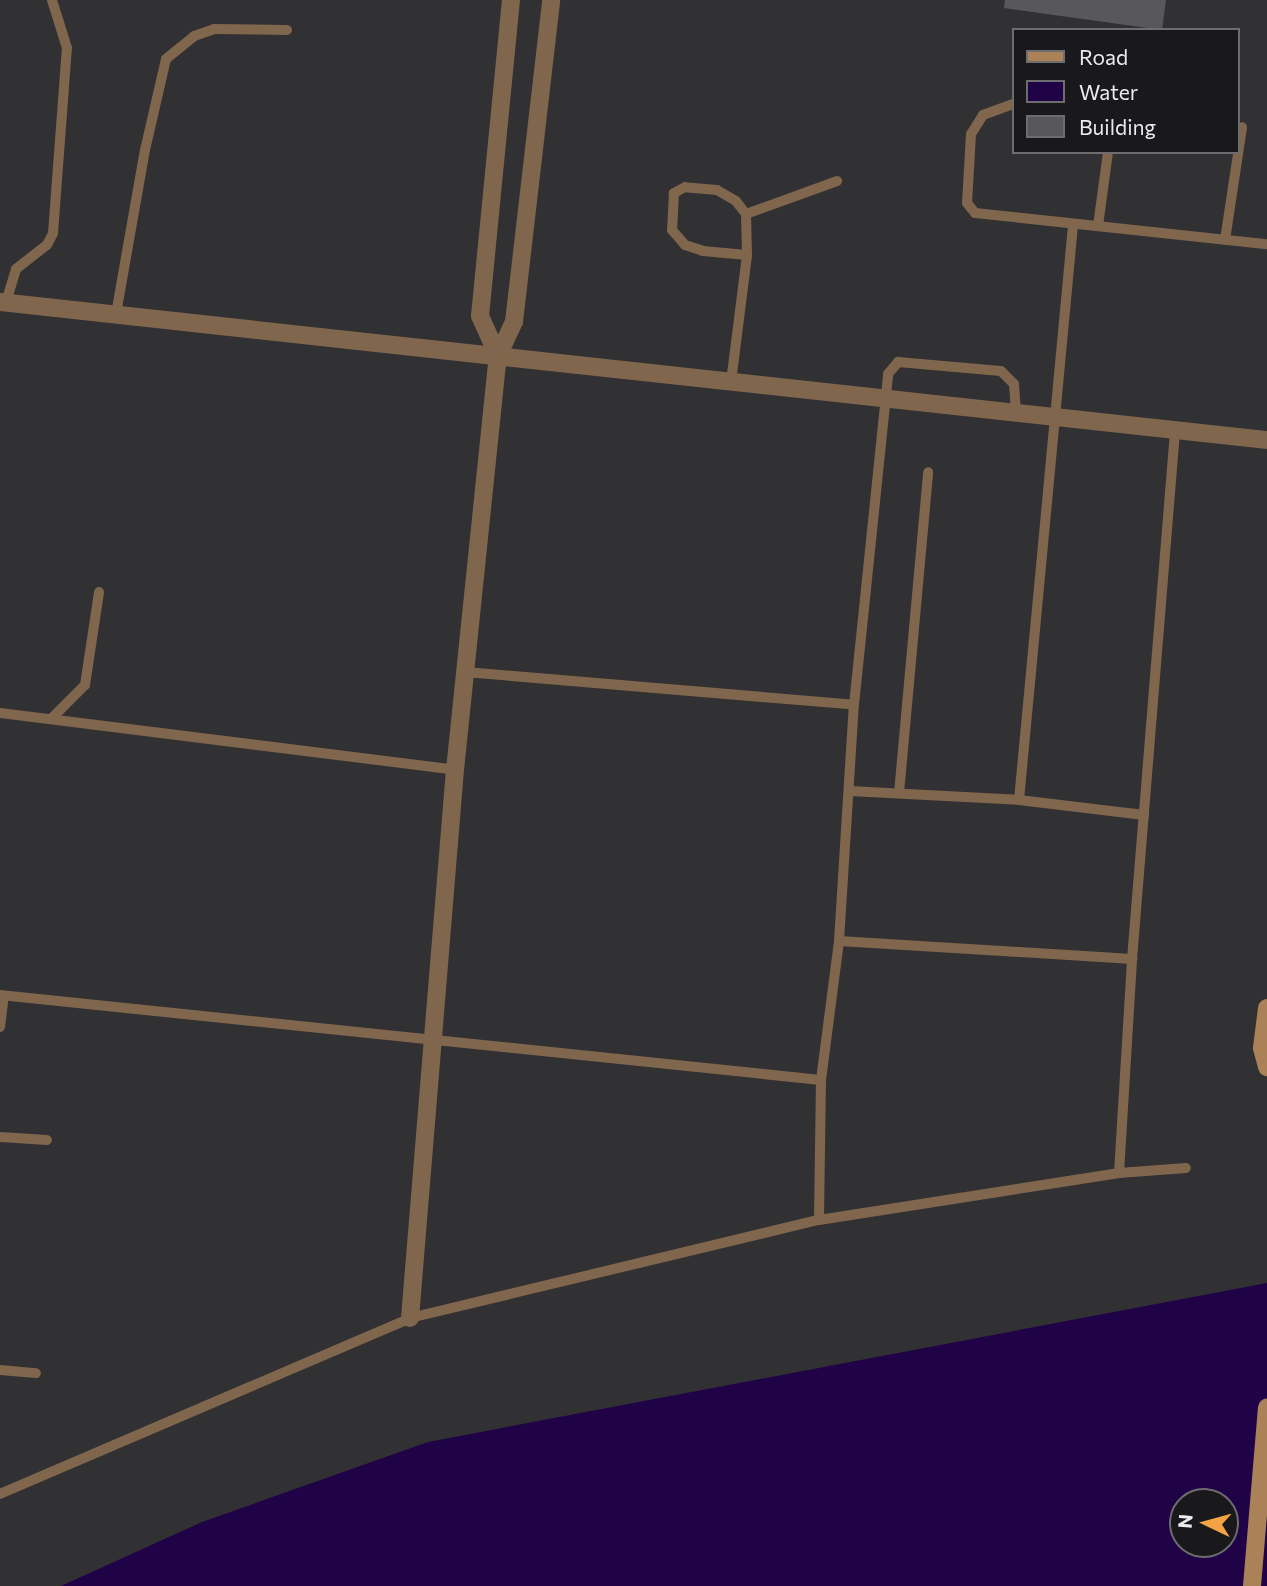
<!DOCTYPE html>
<html>
<head>
<meta charset="utf-8">
<style>
  body { margin:0 }
  #map { position:relative; width:1267px; height:1586px; overflow:hidden; background:#313033; font-family:Commissioner,sans-serif }
  div>[style] { position:absolute }
  .water>* { inset:0; background:#200347 }
  .building>* { inset:0; background:#58585a }
  .lane>* { height:10px; margin:-5px; padding:0 5px; transform-origin:5px; border-radius:5px; background:#7f664c }
  .street>* { height:18px; margin:-9px; padding:0 9px; transform-origin:9px; border-radius:9px; background:#7f664c }
  .secondary>* { height:18px; margin:-9px; padding:0 9px; transform-origin:9px; border-radius:9px; background:#ab8258 }
  span { translate:-50% -50%; white-space:nowrap; text-align:center; line-height:1.15; -webkit-text-stroke:5px #19181a; paint-order:stroke }
  .legend { position:absolute; left:1012px; top:28px; width:228px; height:126px; box-sizing:border-box; background:#19181a; border:2px solid #6d6c6e; margin:0; padding:9px 12px; list-style:none; font-size:21px; color:#ebebed }
  .legend li { display:flex; align-items:center; gap:14px; height:35px }
  .legend b { width:35px; border:2px solid #6d6c6e }
  .north { position:absolute; left:1169px; top:1488px; width:70px; height:70px; box-sizing:border-box; background:#19181a; border:2px solid #6d6c6e; border-radius:50%; rotate:275deg; font-size:19px; font-weight:700; line-height:28px; text-align:center; color:#ebebed }
  .north::after { content:''; display:block; margin:auto; width:24px; height:32px; background:#f4a344; clip-path:polygon(50% 0,100% 100%,50% 72%,0 100%) }
</style>
</head>
<body>
<div id="map">
  <div class="water">
    <i style="clip-path:polygon(evenodd,1267px 1283px,1267px 1586px,61px 1586px,202px 1522px,428px 1442px,1267px 1283px,1183px 1502px,1225px 1502px,1225px 1544px,1183px 1544px,1183px 1502px)"></i>
  </div>
  <div class="building">
    <i style="clip-path:polygon(1005px 0,1166px 0,1162px 30px,1004px 8px)"></i>
  </div>
  <div class="lane">
    <i style="left:1013px;top:104px;width:32px;rotate:160deg"></i>
    <i style="left:983px;top:115px;width:22px;rotate:122deg"></i>
    <i style="left:971px;top:134px;width:69px;rotate:93.3deg"></i>
    <i style="left:967px;top:203px;width:13px;rotate:51deg"></i>
    <i style="left:975px;top:213px;width:294px;rotate:6.1deg"></i>
    <i style="left:746px;top:214px;width:97px;rotate:-19.9deg"></i>
    <i style="left:1098px;top:226px;width:75px;rotate:-82.3deg"></i>
    <i style="left:1225px;top:240px;width:114px;rotate:-81.4deg"></i>
    <i style="left:6px;top:302px;width:34px;rotate:-73deg"></i>
    <i style="left:16px;top:269px;width:39px;rotate:-38deg"></i>
    <i style="left:47px;top:245px;width:13px;rotate:-63deg"></i>
    <i style="left:53px;top:233px;width:186px;rotate:-85.7deg"></i>
    <i style="left:67px;top:48px;width:50px;rotate:-107.4deg"></i>
    <i style="left:116px;top:314px;width:167px;rotate:-80deg"></i>
    <i style="left:145px;top:150px;width:93px;rotate:-77deg"></i>
    <i style="left:166px;top:59px;width:36px;rotate:-39deg"></i>
    <i style="left:194px;top:36px;width:21px;rotate:-19deg"></i>
    <i style="left:214px;top:29px;width:73px;rotate:0.8deg"></i>
    <i style="left:731px;top:382px;width:128px;rotate:-82.8deg"></i>
    <i style="left:747px;top:255px;width:41px;rotate:-91.4deg"></i>
    <i style="left:746px;top:214px;width:16px;rotate:-128deg"></i>
    <i style="left:736px;top:201px;width:22px;rotate:-150deg"></i>
    <i style="left:717px;top:190px;width:32px;rotate:-175deg"></i>
    <i style="left:685px;top:187px;width:13px;rotate:151deg"></i>
    <i style="left:674px;top:193px;width:37px;rotate:93deg"></i>
    <i style="left:672px;top:230px;width:20px;rotate:49deg"></i>
    <i style="left:685px;top:245px;width:19px;rotate:18deg"></i>
    <i style="left:703px;top:251px;width:44px;rotate:5.2deg"></i>
    <i style="left:465px;top:672px;width:390px;rotate:4.8deg"></i>
    <i style="left:0;top:713px;width:459px;rotate:7.1deg"></i>
    <i style="left:51px;top:719px;width:48px;rotate:-45deg"></i>
    <i style="left:85px;top:685px;width:94px;rotate:-81.4deg"></i>
    <i style="left:849px;top:791px;width:170px;rotate:3deg"></i>
    <i style="left:1019px;top:800px;width:578px;rotate:-84.63deg"></i>
    <i style="left:899px;top:793px;width:322px;rotate:-84.8deg"></i>
    <i style="left:1019px;top:800px;width:126px;rotate:6.8deg"></i>
    <i style="left:839px;top:941px;width:294px;rotate:3.5deg"></i>
    <i style="left:0;top:995px;width:825px;rotate:5.91deg"></i>
    <i style="left:0;top:1027px;width:31px;rotate:-83deg"></i>
    <i style="left:0;top:1137px;width:47px;rotate:3.7deg"></i>
    <i style="left:1119px;top:1173px;width:214px;rotate:-86.5deg"></i>
    <i style="left:1132px;top:959px;width:529px;rotate:-85.34deg"></i>
    <i style="left:819px;top:1220px;width:140px;rotate:-89.2deg"></i>
    <i style="left:821px;top:1080px;width:140px;rotate:-82.6deg"></i>
    <i style="left:839px;top:941px;width:236px;rotate:-86.4deg"></i>
    <i style="left:854px;top:705px;width:333px;rotate:-84.1deg"></i>
    <i style="left:888px;top:374px;width:16px;rotate:-50deg"></i>
    <i style="left:898px;top:362px;width:103px;rotate:5deg"></i>
    <i style="left:1001px;top:371px;width:18px;rotate:45deg"></i>
    <i style="left:1014px;top:384px;width:30px;rotate:86deg"></i>
    <i style="left:0;top:1370px;width:36px;rotate:5deg"></i>
    <i style="left:0;top:1494px;width:446px;rotate:-23.2deg"></i>
    <i style="left:410px;top:1318px;width:421px;rotate:-13.5deg"></i>
    <i style="left:819px;top:1220px;width:304px;rotate:-8.9deg"></i>
    <i style="left:1119px;top:1173px;width:67px;rotate:-4.3deg"></i>
  </div>
  <div class="street">
    <i style="left:0;top:302px;width:1273px;rotate:6.22deg"></i>
    <i style="left:498px;top:356px;width:44px;rotate:-114.2deg"></i>
    <i style="left:480px;top:316px;width:318px;rotate:-84.4deg"></i>
    <i style="left:410px;top:1318px;width:550px;rotate:-85.31deg"></i>
    <i style="left:455px;top:770px;width:416px;rotate:-84.1deg"></i>
    <i style="left:498px;top:356px;width:38px;rotate:-65deg"></i>
    <i style="left:514px;top:322px;width:324px;rotate:-83.4deg"></i>
  </div>
  <div class="secondary">
    <i style="left:1267px;top:1008px;width:40px;rotate:97.1deg"></i>
    <i style="left:1262px;top:1048px;width:20px;rotate:75deg"></i>
    <i style="left:1252px;top:1586px;width:179px;rotate:-85.2deg"></i>
  </div>
  <ul class="legend">
  <li><b style="height:9px;background:#ab8258"></b>Road</li>
  <li><b style="height:19px;background:#200347"></b>Water</li>
  <li><b style="height:19px;background:#58585a"></b>Building</li>
  </ul>
  <div class="north">N</div>
</div>
</body>
</html>
